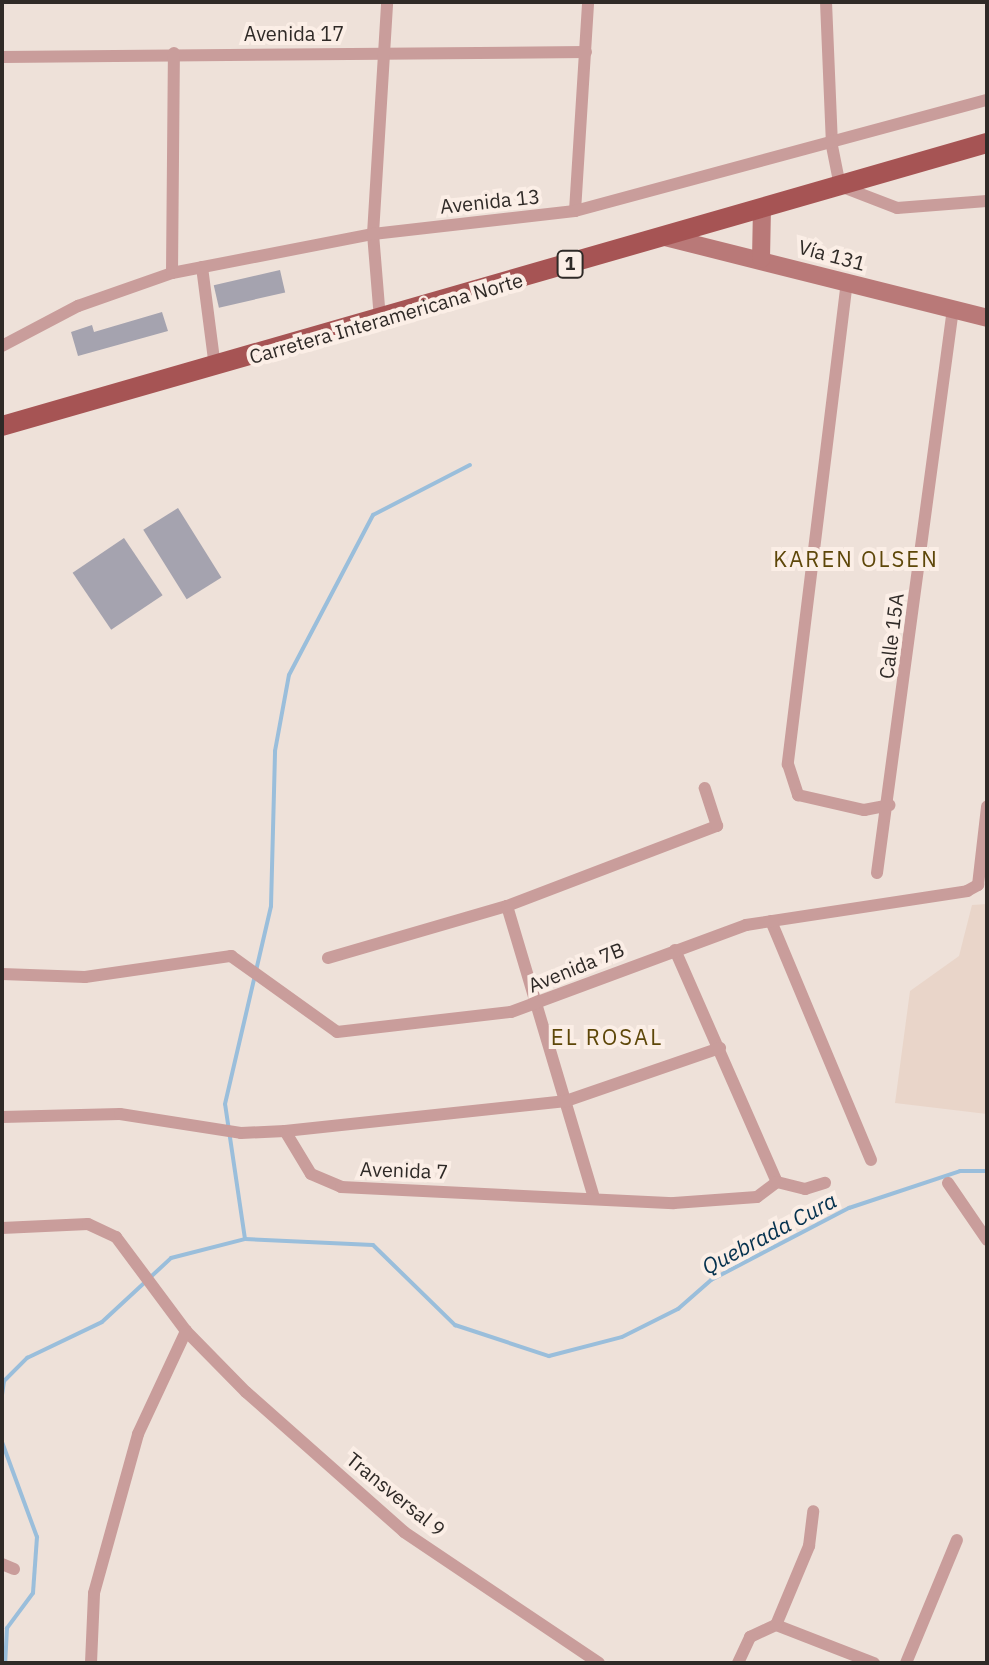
<!DOCTYPE html>
<html>
<head>
<meta charset="utf-8">
<style>
  body { margin:0 }
  #map { position:relative; width:989px; height:1665px; overflow:hidden; background:#eee1d9; font-family:"IBM Plex Sans",sans-serif }
  div>[style] { position:absolute }
  .built>* { inset:0; background:#e9d5c9 }
  .stream>* { height:4px; margin:-2px; padding:0 2px; transform-origin:2px; border-radius:2px; background:#9abedb }
  .building>* { inset:0; background:#a5a3af; transform-origin:0 0 }
  .minor>* { height:12px; margin:-6px; padding:0 6px; transform-origin:6px; border-radius:6px; background:#c99d9b }
  .secondary>* { height:18px; margin:-9px; padding:0 9px; transform-origin:9px; border-radius:9px; background:#b97978 }
  .trunk>* { height:20px; margin:-10px; padding:0 10px; transform-origin:10px; border-radius:10px; background:#a65454 }
  span { translate:-50% -50%; white-space:nowrap; text-align:center; line-height:1.15; -webkit-text-stroke:8px #fbeee6; paint-order:stroke }
  .shield-label span { padding:2px 6px; background:#fbeee6; border:2px solid; border-radius:6px; -webkit-text-stroke-width:0 }
  .shield-label { font-size:18px; color:#2f2a27; font-weight:700 }
  .street-label { font-size:20px; color:#2f2a27 }
  .neighbourhood-label { font-size:22px; color:#5e4709; letter-spacing:2px }
  .water-label { font-size:22px; color:#04314e; font-style:italic }
  .frame { position:absolute; inset:0; border:4px solid #2f2a27; pointer-events:none }
</style>
</head>
<body>
<div id="map">
  <div class="built">
    <i style="clip-path:polygon(987px 904px,987px 1114px,895px 1103px,910px 991px,959px 956px,972px 905px)"></i>
  </div>
  <div class="stream">
    <i style="left:245px;top:1239px;width:136px;rotate:-98.4deg"></i>
    <i style="left:225px;top:1104px;width:203px;rotate:-76.9deg"></i>
    <i style="left:271px;top:906px;width:155px;rotate:-88.5deg"></i>
    <i style="left:275px;top:751px;width:77px;rotate:-79.6deg"></i>
    <i style="left:289px;top:675px;width:181px;rotate:-62.3deg"></i>
    <i style="left:373px;top:515px;width:109px;rotate:-27.3deg"></i>
    <i style="left:2px;top:1395px;width:14px;rotate:-82deg"></i>
    <i style="left:4px;top:1381px;width:33px;rotate:-45deg"></i>
    <i style="left:27px;top:1358px;width:83px;rotate:-25.6deg"></i>
    <i style="left:102px;top:1322px;width:94px;rotate:-42.8deg"></i>
    <i style="left:171px;top:1258px;width:76px;rotate:-14.4deg"></i>
    <i style="left:245px;top:1239px;width:128px;rotate:2.7deg"></i>
    <i style="left:373px;top:1245px;width:115px;rotate:44.3deg"></i>
    <i style="left:455px;top:1325px;width:99px;rotate:18.3deg"></i>
    <i style="left:549px;top:1356px;width:75px;rotate:-14.6deg"></i>
    <i style="left:622px;top:1337px;width:63px;rotate:-26.6deg"></i>
    <i style="left:678px;top:1309px;width:44px;rotate:-41.3deg"></i>
    <i style="left:711px;top:1280px;width:156px;rotate:-27.6deg"></i>
    <i style="left:849px;top:1208px;width:117px;rotate:-18.4deg"></i>
    <i style="left:960px;top:1171px;width:27px"></i>
    <i style="left:2px;top:1442px;width:101px;rotate:69.8deg"></i>
    <i style="left:37px;top:1537px;width:56px;rotate:94.1deg"></i>
    <i style="left:33px;top:1593px;width:44px;rotate:126.6deg"></i>
    <i style="left:7px;top:1628px;width:35px;rotate:93deg"></i>
  </div>
  <div class="building">
    <i style="left:280px;top:270px;width:23px;height:68px;rotate:77deg"></i>
    <i style="clip-path:polygon(162px 312px,168px 331px,78px 356px,71px 332px,92px 325px,94px 332px)"></i>
    <i style="left:178px;top:508px;width:82px;height:41px;rotate:58deg"></i>
    <i style="left:124px;top:538px;width:69px;height:62px;rotate:56deg"></i>
  </div>
  <div class="minor">
    <i style="left:826px;top:2px;width:144px;rotate:87.6deg"></i>
    <i style="left:832px;top:146px;width:41px;rotate:78.7deg"></i>
    <i style="left:840px;top:186px;width:61px;rotate:21.1deg"></i>
    <i style="left:897px;top:208px;width:90px;rotate:-4.4deg"></i>
    <i style="left:2px;top:57px;width:584px;rotate:-0.49deg"></i>
    <i style="left:575px;top:211px;width:209px;rotate:-86.4deg"></i>
    <i style="left:202px;top:267px;width:101px;rotate:82.6deg"></i>
    <i style="left:172px;top:273px;width:220px;rotate:-89.5deg"></i>
    <i style="left:847px;top:281px;width:487px;rotate:97deg"></i>
    <i style="left:788px;top:764px;width:33px;rotate:72deg"></i>
    <i style="left:798px;top:795px;width:68px;rotate:12.8deg"></i>
    <i style="left:864px;top:810px;width:26px;rotate:-11deg"></i>
    <i style="left:380px;top:319px;width:85px;rotate:-94.7deg"></i>
    <i style="left:373px;top:234px;width:232px;rotate:-86.5deg"></i>
    <i style="left:2px;top:346px;width:86px;rotate:-27.8deg"></i>
    <i style="left:78px;top:306px;width:100px;rotate:-19.3deg"></i>
    <i style="left:172px;top:273px;width:205px;rotate:-11deg"></i>
    <i style="left:373px;top:234px;width:203px;rotate:-6.5deg"></i>
    <i style="left:575px;top:211px;width:427px;rotate:-15.1deg"></i>
    <i style="left:877px;top:873px;width:569px;rotate:-82.33deg"></i>
    <i style="left:507px;top:906px;width:305px;rotate:73.4deg"></i>
    <i style="left:771px;top:921px;width:259px;rotate:67.3deg"></i>
    <i style="left:675px;top:950px;width:253px;rotate:66.3deg"></i>
    <i style="left:328px;top:958px;width:186px;rotate:-16.2deg"></i>
    <i style="left:507px;top:906px;width:225px;rotate:-20.9deg"></i>
    <i style="left:717px;top:826px;width:40px;rotate:-108deg"></i>
    <i style="left:2px;top:974px;width:83px;rotate:2.1deg"></i>
    <i style="left:85px;top:977px;width:148px;rotate:-8.2deg"></i>
    <i style="left:231px;top:956px;width:130px;rotate:35.6deg"></i>
    <i style="left:337px;top:1032px;width:175px;rotate:-6.6deg"></i>
    <i style="left:511px;top:1012px;width:251px;rotate:-20.3deg"></i>
    <i style="left:746px;top:925px;width:224px;rotate:-8.7deg"></i>
    <i style="left:967px;top:891px;width:13px;rotate:-29deg"></i>
    <i style="left:978px;top:885px;width:79px;rotate:-83.4deg"></i>
    <i style="left:2px;top:1117px;width:118px;rotate:-1.5deg"></i>
    <i style="left:120px;top:1114px;width:122px;rotate:8.9deg"></i>
    <i style="left:241px;top:1133px;width:44px;rotate:-2.6deg"></i>
    <i style="left:285px;top:1131px;width:283px;rotate:-6.1deg"></i>
    <i style="left:566px;top:1101px;width:163px;rotate:-19deg"></i>
    <i style="left:285px;top:1131px;width:50px;rotate:58.8deg"></i>
    <i style="left:311px;top:1174px;width:33px;rotate:23deg"></i>
    <i style="left:341px;top:1187px;width:333px;rotate:2.8deg"></i>
    <i style="left:674px;top:1203px;width:83px;rotate:-4.1deg"></i>
    <i style="left:757px;top:1197px;width:25px;rotate:-37deg"></i>
    <i style="left:777px;top:1182px;width:29px;rotate:14deg"></i>
    <i style="left:805px;top:1189px;width:21px;rotate:-17deg"></i>
    <i style="left:948px;top:1183px;width:69px;rotate:55.6deg"></i>
    <i style="left:2px;top:1228px;width:86px;rotate:-2.7deg"></i>
    <i style="left:88px;top:1224px;width:31px;rotate:25deg"></i>
    <i style="left:116px;top:1237px;width:117px;rotate:53.3deg"></i>
    <i style="left:186px;top:1331px;width:86px;rotate:45.5deg"></i>
    <i style="left:246px;top:1392px;width:211px;rotate:41.5deg"></i>
    <i style="left:404px;top:1532px;width:235px;rotate:33.9deg"></i>
    <i style="left:2px;top:1564px;width:13px;rotate:23deg"></i>
    <i style="left:776px;top:1625px;width:105px;rotate:21.2deg"></i>
    <i style="left:91px;top:1663px;width:70px;rotate:-87.5deg"></i>
    <i style="left:94px;top:1593px;width:165px;rotate:-74.5deg"></i>
    <i style="left:138px;top:1434px;width:114px;rotate:-65deg"></i>
    <i style="left:738px;top:1663px;width:29px;rotate:-65deg"></i>
    <i style="left:750px;top:1637px;width:29px;rotate:-25deg"></i>
    <i style="left:776px;top:1625px;width:86px;rotate:-67.3deg"></i>
    <i style="left:809px;top:1546px;width:35px;rotate:-83deg"></i>
    <i style="left:906px;top:1663px;width:133px;rotate:-67.5deg"></i>
  </div>
  <div class="secondary">
    <i style="left:665px;top:237px;width:332px;rotate:14.1deg"></i>
    <i style="left:761px;top:259px;width:50px;rotate:-88.9deg"></i>
  </div>
  <div class="trunk">
    <i style="left:2px;top:426px;width:1025px;rotate:-16.03deg"></i>
  </div>
  <div class="shield-label">
    <span style="left:570px;top:264px">1</span>
  </div>
  <div class="street-label">
    <span style="left:294px;top:33px">Avenida 17</span>
    <span style="left:490px;top:201px;rotate:-6deg">Avenida 13</span>
    <span style="left:832px;top:255px;rotate:15deg">Vía 131</span>
    <span style="left:386px;top:318px;rotate:-16deg">Carretera Interamericana Norte</span>
    <span style="left:891px;top:636px;rotate:-83deg">Calle 15A</span>
    <span style="left:576px;top:967px;rotate:-22deg">Avenida 7B</span>
    <span style="left:404px;top:1170px;rotate:2deg">Avenida 7</span>
    <span style="left:396px;top:1494px;rotate:39deg">Transversal 9</span>
  </div>
  <div class="neighbourhood-label">
    <span style="left:856px;top:559px">KAREN OLSEN</span>
    <span style="left:607px;top:1037px">EL ROSAL</span>
  </div>
  <div class="water-label">
    <span style="left:769px;top:1233px;rotate:-28deg">Quebrada Cura</span>
  </div>
  <div class="frame"></div>
</div>
</body>
</html>
